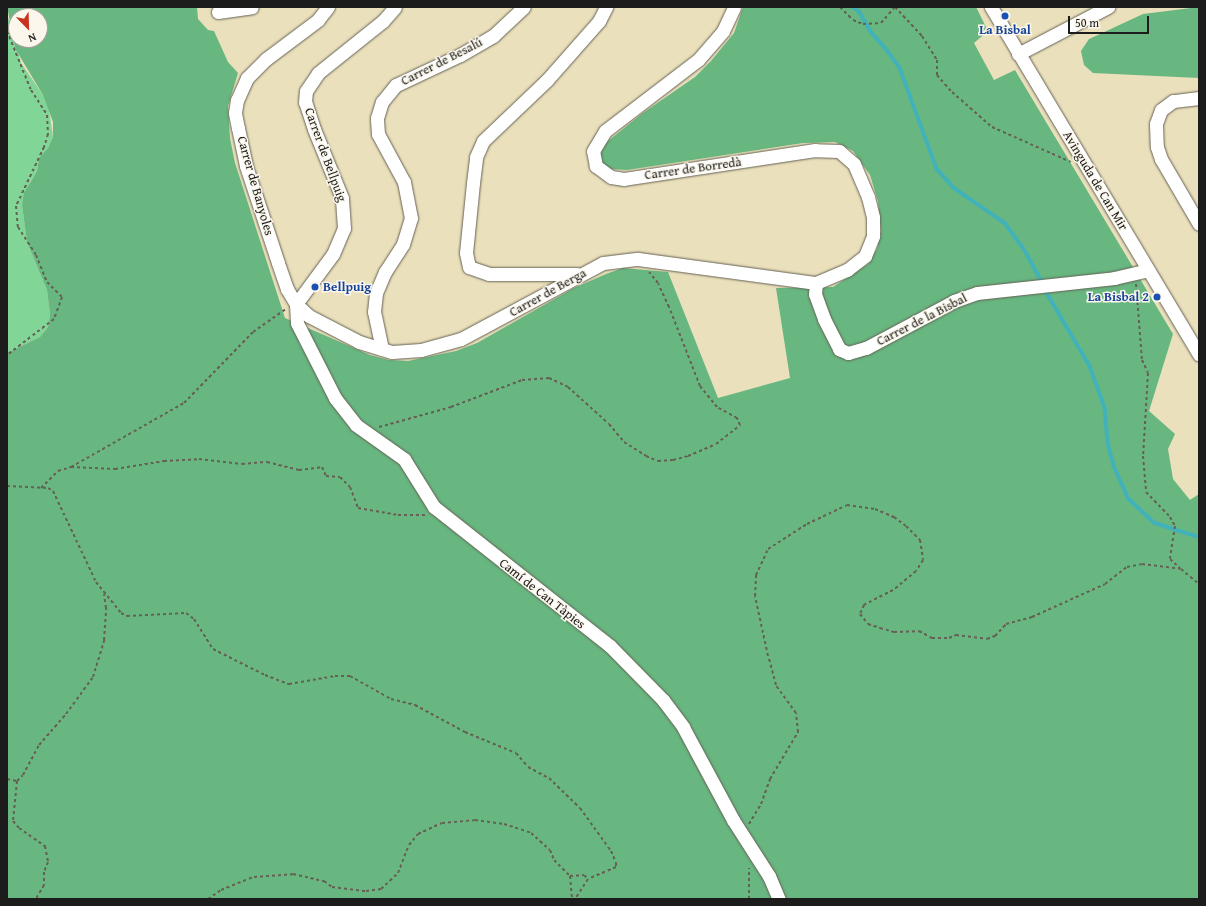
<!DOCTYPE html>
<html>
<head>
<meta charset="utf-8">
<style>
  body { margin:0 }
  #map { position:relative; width:1206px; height:906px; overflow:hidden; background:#ebe0bc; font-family:"Gentium Book Plus",serif }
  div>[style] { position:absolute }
  .green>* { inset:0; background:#80d597 }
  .forest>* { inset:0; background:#68b680 }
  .stream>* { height:3.5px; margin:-1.75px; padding:0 1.75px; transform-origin:1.75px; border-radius:1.75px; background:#42b2ba }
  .path>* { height:2px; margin-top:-1px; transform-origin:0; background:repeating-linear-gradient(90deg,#646154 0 3px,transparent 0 6px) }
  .roads { filter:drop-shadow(0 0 1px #646154) drop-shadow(0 0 1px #646154) }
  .minor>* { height:13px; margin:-6.5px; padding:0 6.5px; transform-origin:6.5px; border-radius:6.5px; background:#fff }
  .dots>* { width:11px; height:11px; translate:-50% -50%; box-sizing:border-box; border:2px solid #fbf7ec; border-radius:50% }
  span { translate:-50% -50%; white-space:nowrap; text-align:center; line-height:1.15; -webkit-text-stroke:3px #fbf7ec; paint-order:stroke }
  .transit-label { font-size:13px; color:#164399; font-weight:700 }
  .left { translate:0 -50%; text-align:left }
  .right { translate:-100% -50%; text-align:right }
  .street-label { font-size:13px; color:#1c1c1c }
  .frame { position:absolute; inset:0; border:8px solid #1c1c1c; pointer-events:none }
  .north { position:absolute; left:8px; top:8px; width:40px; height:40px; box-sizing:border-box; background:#fbf7ec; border:1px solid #a29f99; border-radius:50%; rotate:157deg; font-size:11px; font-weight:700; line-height:16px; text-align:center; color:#1c1c1c }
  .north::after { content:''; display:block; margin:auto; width:14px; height:18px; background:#c8321e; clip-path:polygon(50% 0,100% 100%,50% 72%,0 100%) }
  .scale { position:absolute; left:1068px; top:16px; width:81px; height:18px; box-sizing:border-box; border:2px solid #1c1c1c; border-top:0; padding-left:5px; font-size:12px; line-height:14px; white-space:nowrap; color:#1c1c1c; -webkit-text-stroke:3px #fbf7ec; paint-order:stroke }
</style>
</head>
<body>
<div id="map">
  <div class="green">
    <i style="clip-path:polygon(7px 13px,21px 63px,43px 95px,49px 109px,53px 137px,48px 148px,39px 158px,37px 171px,30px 182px,22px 205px,27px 242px,47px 290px,50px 315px,48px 327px,40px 337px,7px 353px)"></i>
  </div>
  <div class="forest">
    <i style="clip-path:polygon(evenodd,7px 7px,197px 7px,198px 19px,208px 30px,214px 31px,228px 62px,238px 73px,228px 106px,230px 138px,235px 163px,285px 318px,370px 355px,389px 360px,408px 361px,456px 351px,477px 343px,574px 288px,606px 274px,623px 268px,668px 272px,718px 398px,790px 378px,776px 288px,833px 287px,868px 264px,877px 249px,881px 231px,878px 201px,870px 175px,853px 151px,835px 142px,803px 143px,627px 170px,609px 169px,603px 165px,600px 159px,603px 145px,643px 113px,695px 77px,711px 61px,734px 33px,743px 7px,976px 7px,988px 31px,974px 43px,994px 80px,1015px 70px,1173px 334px,1149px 411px,1175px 434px,1168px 449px,1173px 479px,1190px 500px,1199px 494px,1199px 899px,7px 899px,7px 353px,40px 337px,48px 327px,50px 315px,47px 290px,27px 242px,22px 205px,24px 193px,37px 171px,39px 158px,48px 148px,53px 137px,53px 122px,43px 95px,16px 50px,7px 7px,16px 16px,40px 16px,40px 40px,16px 40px,16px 16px)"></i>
    <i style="clip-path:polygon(1199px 7px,1199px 78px,1093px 73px,1084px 65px,1081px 51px,1089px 39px,1100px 34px,1143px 14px)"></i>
  </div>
  <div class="stream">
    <i style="left:853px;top:7px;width:7px;rotate:34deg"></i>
    <i style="left:859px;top:11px;width:24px;rotate:60deg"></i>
    <i style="left:871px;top:32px;width:24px;rotate:48deg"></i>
    <i style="left:887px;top:50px;width:22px;rotate:54deg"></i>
    <i style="left:900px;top:68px;width:108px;rotate:69.9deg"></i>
    <i style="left:937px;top:169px;width:25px;rotate:48deg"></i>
    <i style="left:954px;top:188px;width:62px;rotate:34.5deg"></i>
    <i style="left:1005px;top:223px;width:32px;rotate:54deg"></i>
    <i style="left:1024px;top:249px;width:38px;rotate:61deg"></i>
    <i style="left:1044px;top:288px;width:91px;rotate:59.5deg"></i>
    <i style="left:1090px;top:366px;width:45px;rotate:70.3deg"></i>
    <i style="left:1105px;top:408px;width:35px;rotate:85deg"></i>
    <i style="left:1108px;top:443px;width:24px;rotate:75deg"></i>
    <i style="left:1114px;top:466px;width:36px;rotate:66deg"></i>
    <i style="left:1129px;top:499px;width:35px;rotate:43deg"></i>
    <i style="left:1155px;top:523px;width:46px;rotate:17.7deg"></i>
  </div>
  <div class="path">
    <i style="left:840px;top:7px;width:18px;rotate:45deg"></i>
    <i style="left:853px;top:20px;width:11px;rotate:22deg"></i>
    <i style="left:863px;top:24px;width:18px;rotate:-3deg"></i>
    <i style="left:881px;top:23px;width:21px;rotate:-49deg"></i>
    <i style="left:895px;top:7px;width:40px;rotate:47deg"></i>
    <i style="left:922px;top:36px;width:28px;rotate:58deg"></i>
    <i style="left:937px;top:60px;width:15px;rotate:90deg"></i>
    <i style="left:937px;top:75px;width:23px;rotate:49deg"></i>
    <i style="left:952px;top:92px;width:53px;rotate:41.2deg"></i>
    <i style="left:992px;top:127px;width:86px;rotate:23.9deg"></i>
    <i style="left:7px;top:31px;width:64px;rotate:67.9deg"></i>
    <i style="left:31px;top:90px;width:30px;rotate:57deg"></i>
    <i style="left:47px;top:115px;width:19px;rotate:87deg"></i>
    <i style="left:48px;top:134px;width:14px;rotate:107deg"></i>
    <i style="left:44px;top:147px;width:65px;rotate:115.4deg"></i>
    <i style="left:16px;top:206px;width:21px;rotate:85deg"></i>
    <i style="left:18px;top:227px;width:33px;rotate:57deg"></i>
    <i style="left:36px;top:255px;width:29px;rotate:68deg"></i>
    <i style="left:47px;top:282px;width:21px;rotate:45deg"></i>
    <i style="left:62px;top:297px;width:23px;rotate:110deg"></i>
    <i style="left:54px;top:319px;width:59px;rotate:142.5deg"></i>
    <i style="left:1136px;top:284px;width:76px;rotate:85.5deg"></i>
    <i style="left:1142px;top:360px;width:14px;rotate:65deg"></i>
    <i style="left:1148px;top:373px;width:83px;rotate:93.4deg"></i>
    <i style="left:1143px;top:456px;width:36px;rotate:85deg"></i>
    <i style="left:1146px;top:492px;width:35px;rotate:46deg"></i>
    <i style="left:1170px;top:517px;width:10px;rotate:61deg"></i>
    <i style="left:1175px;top:526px;width:33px;rotate:99deg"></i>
    <i style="left:1170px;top:559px;width:13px;rotate:42deg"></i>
    <i style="left:379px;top:427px;width:75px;rotate:-15.5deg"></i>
    <i style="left:451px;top:407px;width:76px;rotate:-20.8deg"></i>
    <i style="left:522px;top:380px;width:27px;rotate:-4deg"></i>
    <i style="left:549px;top:378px;width:21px;rotate:25deg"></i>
    <i style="left:568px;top:387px;width:55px;rotate:42.1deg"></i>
    <i style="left:609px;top:424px;width:23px;rotate:50deg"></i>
    <i style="left:624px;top:442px;width:26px;rotate:32deg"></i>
    <i style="left:646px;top:456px;width:13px;rotate:23deg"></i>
    <i style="left:658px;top:461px;width:15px;rotate:-4deg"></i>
    <i style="left:673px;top:460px;width:16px;rotate:-15deg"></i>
    <i style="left:688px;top:456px;width:30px;rotate:-23deg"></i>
    <i style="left:716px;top:444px;width:31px;rotate:-38deg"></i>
    <i style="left:740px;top:425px;width:8px;rotate:-113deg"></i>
    <i style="left:737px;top:418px;width:23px;rotate:-151deg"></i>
    <i style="left:717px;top:407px;width:27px;rotate:-129deg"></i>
    <i style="left:700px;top:386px;width:85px;rotate:-111.4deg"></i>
    <i style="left:669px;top:307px;width:26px;rotate:-115deg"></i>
    <i style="left:658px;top:283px;width:14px;rotate:-129deg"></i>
    <i style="left:71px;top:467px;width:130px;rotate:-29.5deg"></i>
    <i style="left:184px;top:403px;width:99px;rotate:-45.8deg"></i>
    <i style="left:253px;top:332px;width:39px;rotate:-35deg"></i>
    <i style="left:7px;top:486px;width:41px;rotate:2.8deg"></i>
    <i style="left:48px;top:488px;width:6px;rotate:31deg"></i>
    <i style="left:53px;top:491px;width:101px;rotate:64.7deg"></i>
    <i style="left:96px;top:582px;width:40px;rotate:51deg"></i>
    <i style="left:121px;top:613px;width:7px;rotate:27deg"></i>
    <i style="left:127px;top:616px;width:59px;rotate:-2.9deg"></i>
    <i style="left:186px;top:613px;width:10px;rotate:37deg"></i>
    <i style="left:194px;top:619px;width:36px;rotate:58deg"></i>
    <i style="left:213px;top:649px;width:58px;rotate:26.6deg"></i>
    <i style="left:265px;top:675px;width:26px;rotate:21deg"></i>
    <i style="left:289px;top:684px;width:47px;rotate:-9.9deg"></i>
    <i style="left:335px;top:676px;width:15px"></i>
    <i style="left:350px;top:676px;width:47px;rotate:29.3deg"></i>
    <i style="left:391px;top:699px;width:25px;rotate:14deg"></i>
    <i style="left:415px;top:705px;width:57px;rotate:28.4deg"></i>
    <i style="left:465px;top:732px;width:55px;rotate:22.4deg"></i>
    <i style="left:516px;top:753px;width:18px;rotate:49deg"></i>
    <i style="left:528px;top:767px;width:24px;rotate:28deg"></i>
    <i style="left:549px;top:778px;width:43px;rotate:44.1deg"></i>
    <i style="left:580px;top:808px;width:53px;rotate:54.2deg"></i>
    <i style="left:611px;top:851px;width:13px;rotate:67deg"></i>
    <i style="left:616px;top:863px;width:4px;rotate:90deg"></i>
    <i style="left:616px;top:867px;width:30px;rotate:157deg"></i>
    <i style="left:588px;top:879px;width:24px;rotate:123deg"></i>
    <i style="left:41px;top:488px;width:24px;rotate:-45deg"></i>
    <i style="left:58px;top:471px;width:14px;rotate:-17deg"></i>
    <i style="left:71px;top:467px;width:44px;rotate:2.6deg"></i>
    <i style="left:115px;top:469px;width:50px;rotate:-9.3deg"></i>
    <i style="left:164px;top:461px;width:35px;rotate:-3deg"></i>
    <i style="left:199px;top:459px;width:43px;rotate:6.6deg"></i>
    <i style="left:242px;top:464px;width:25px;rotate:-5deg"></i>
    <i style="left:267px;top:462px;width:33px;rotate:14deg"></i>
    <i style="left:299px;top:470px;width:23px;rotate:-7deg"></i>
    <i style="left:322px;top:467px;width:10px;rotate:66deg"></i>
    <i style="left:326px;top:476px;width:14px;rotate:4deg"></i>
    <i style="left:340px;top:477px;width:14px;rotate:45deg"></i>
    <i style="left:350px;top:487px;width:22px;rotate:69deg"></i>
    <i style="left:358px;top:508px;width:41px;rotate:9.9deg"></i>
    <i style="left:398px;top:515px;width:27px"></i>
    <i style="left:7px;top:779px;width:10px;rotate:11deg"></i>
    <i style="left:17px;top:781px;width:40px;rotate:95.7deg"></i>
    <i style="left:13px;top:821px;width:9px;rotate:49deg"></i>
    <i style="left:19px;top:828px;width:32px;rotate:35deg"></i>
    <i style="left:45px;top:846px;width:16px;rotate:79deg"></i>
    <i style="left:48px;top:862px;width:11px;rotate:112deg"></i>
    <i style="left:44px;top:872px;width:13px;rotate:90deg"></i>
    <i style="left:44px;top:885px;width:16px;rotate:120deg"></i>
    <i style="left:17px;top:781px;width:8px;rotate:-45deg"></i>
    <i style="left:23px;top:775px;width:34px;rotate:-62deg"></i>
    <i style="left:39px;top:745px;width:41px;rotate:-48.9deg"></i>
    <i style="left:66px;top:714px;width:46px;rotate:-53.9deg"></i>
    <i style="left:93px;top:677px;width:39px;rotate:-73deg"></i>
    <i style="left:104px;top:640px;width:32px;rotate:-86deg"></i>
    <i style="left:106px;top:608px;width:14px;rotate:-98deg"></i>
    <i style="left:749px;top:824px;width:23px;rotate:-59deg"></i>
    <i style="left:761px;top:804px;width:27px;rotate:-70deg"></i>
    <i style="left:770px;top:779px;width:55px;rotate:-59.2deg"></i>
    <i style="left:798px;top:732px;width:19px;rotate:-96deg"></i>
    <i style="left:796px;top:713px;width:34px;rotate:-126deg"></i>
    <i style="left:776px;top:685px;width:30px;rotate:-105deg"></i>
    <i style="left:768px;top:656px;width:61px;rotate:-102.2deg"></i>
    <i style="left:755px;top:596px;width:21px;rotate:-87deg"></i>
    <i style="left:756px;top:575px;width:29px;rotate:-65deg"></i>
    <i style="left:768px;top:549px;width:46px;rotate:-32.7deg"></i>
    <i style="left:807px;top:524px;width:44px;rotate:-25.4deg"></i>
    <i style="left:847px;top:505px;width:28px;rotate:8deg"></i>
    <i style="left:875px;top:509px;width:21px;rotate:23deg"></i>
    <i style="left:894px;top:517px;width:15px;rotate:37deg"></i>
    <i style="left:906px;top:526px;width:20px;rotate:45deg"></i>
    <i style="left:920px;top:540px;width:20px;rotate:81deg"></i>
    <i style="left:923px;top:560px;width:13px;rotate:122deg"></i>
    <i style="left:916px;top:571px;width:30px;rotate:140deg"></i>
    <i style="left:893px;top:590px;width:33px;rotate:153deg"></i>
    <i style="left:864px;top:605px;width:10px;rotate:114deg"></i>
    <i style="left:860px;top:614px;width:13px;rotate:51deg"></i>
    <i style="left:868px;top:624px;width:13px;rotate:18deg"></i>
    <i style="left:880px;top:628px;width:15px;rotate:16deg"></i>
    <i style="left:894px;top:632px;width:25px;rotate:-2deg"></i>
    <i style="left:919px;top:631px;width:15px;rotate:28deg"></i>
    <i style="left:932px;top:638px;width:17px"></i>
    <i style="left:949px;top:638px;width:8px;rotate:-23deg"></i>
    <i style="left:956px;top:635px;width:31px;rotate:7deg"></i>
    <i style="left:987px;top:639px;width:9px;rotate:-21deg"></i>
    <i style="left:995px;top:636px;width:16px;rotate:-47deg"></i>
    <i style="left:1006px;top:624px;width:27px;rotate:-15deg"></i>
    <i style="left:1032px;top:617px;width:80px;rotate:-24.3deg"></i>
    <i style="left:1105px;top:584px;width:28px;rotate:-38deg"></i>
    <i style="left:1127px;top:567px;width:15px;rotate:-11deg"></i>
    <i style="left:1142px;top:564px;width:39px;rotate:7deg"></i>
    <i style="left:1181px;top:569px;width:23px;rotate:40deg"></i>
    <i style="left:570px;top:876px;width:14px;rotate:-4deg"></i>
    <i style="left:584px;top:875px;width:6px;rotate:45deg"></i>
    <i style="left:208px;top:899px;width:16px;rotate:-35deg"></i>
    <i style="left:221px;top:890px;width:35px;rotate:-22deg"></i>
    <i style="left:254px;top:877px;width:39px;rotate:-4deg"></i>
    <i style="left:293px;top:874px;width:32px;rotate:13deg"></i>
    <i style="left:324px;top:881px;width:10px;rotate:37deg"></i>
    <i style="left:332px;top:887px;width:34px;rotate:7deg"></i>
    <i style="left:366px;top:891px;width:15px;rotate:-8deg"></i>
    <i style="left:381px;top:889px;width:23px;rotate:-43deg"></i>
    <i style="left:398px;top:873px;width:30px;rotate:-69deg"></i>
    <i style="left:409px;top:845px;width:14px;rotate:-51deg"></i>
    <i style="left:418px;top:834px;width:26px;rotate:-25deg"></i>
    <i style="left:442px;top:823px;width:33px;rotate:-5deg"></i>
    <i style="left:475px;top:820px;width:29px;rotate:8deg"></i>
    <i style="left:504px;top:824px;width:28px;rotate:18deg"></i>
    <i style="left:531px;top:833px;width:25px;rotate:42deg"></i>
    <i style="left:550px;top:850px;width:11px;rotate:68deg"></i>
    <i style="left:554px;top:860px;width:23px;rotate:45deg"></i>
    <i style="left:570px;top:876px;width:23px;rotate:85deg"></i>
    <i style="left:749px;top:899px;width:31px;rotate:-90deg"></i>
  </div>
  <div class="roads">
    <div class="minor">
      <i style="left:328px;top:7px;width:16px;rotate:128deg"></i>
      <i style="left:318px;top:20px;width:65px;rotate:143.1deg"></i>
      <i style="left:266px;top:59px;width:27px;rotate:135deg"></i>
      <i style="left:247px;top:78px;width:24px;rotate:114deg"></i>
      <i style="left:237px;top:100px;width:13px;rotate:99deg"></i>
      <i style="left:235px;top:113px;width:15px;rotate:79deg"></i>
      <i style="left:238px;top:128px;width:39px;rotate:78deg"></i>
      <i style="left:246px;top:166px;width:102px;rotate:71.7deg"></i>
      <i style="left:278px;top:263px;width:28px;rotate:71deg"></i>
      <i style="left:287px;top:289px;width:17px;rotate:59deg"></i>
      <i style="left:296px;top:304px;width:18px;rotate:43deg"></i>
      <i style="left:309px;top:316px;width:56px;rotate:27.5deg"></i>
      <i style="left:359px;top:342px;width:34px;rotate:17deg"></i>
      <i style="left:392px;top:352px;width:29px;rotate:-4deg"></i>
      <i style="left:421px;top:350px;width:41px;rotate:-15.4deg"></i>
      <i style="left:461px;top:339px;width:161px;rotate:-28.2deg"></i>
      <i style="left:603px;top:263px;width:35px;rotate:-7deg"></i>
      <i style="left:638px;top:259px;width:180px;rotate:7.7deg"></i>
      <i style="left:816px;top:283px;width:34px;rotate:-23deg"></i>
      <i style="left:847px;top:270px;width:23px;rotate:-38deg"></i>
      <i style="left:865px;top:256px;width:22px;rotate:-68deg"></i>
      <i style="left:873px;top:236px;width:19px;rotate:-90deg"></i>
      <i style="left:873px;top:217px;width:21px;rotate:-104deg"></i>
      <i style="left:868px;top:197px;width:36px;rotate:-113deg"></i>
      <i style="left:854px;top:164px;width:20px;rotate:-139deg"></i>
      <i style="left:839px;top:151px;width:24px;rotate:-178deg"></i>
      <i style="left:815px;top:150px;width:193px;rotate:171.4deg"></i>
      <i style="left:624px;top:179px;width:13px;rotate:-171deg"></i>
      <i style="left:611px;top:177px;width:19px;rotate:-144deg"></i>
      <i style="left:596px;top:166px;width:15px;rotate:-101deg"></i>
      <i style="left:593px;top:151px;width:23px;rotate:-59deg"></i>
      <i style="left:605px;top:131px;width:117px;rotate:-37.4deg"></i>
      <i style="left:698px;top:60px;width:38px;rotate:-49deg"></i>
      <i style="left:723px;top:31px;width:26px;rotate:-65deg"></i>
      <i style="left:991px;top:7px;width:405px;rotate:59.1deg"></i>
      <i style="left:218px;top:12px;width:34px;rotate:-8deg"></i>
      <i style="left:1018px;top:54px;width:102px;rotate:-27.6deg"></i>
      <i style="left:1199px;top:98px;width:26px;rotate:173deg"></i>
      <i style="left:1173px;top:101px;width:15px;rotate:143deg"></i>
      <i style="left:1161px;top:110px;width:15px;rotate:110deg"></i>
      <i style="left:1156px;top:124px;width:23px;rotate:88deg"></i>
      <i style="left:1157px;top:147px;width:13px;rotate:72deg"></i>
      <i style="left:1161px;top:159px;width:75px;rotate:59.7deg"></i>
      <i style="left:577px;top:274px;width:88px;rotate:180deg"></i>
      <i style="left:489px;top:274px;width:21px;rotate:-161deg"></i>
      <i style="left:469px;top:267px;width:14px;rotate:-102deg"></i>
      <i style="left:466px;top:253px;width:70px;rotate:-84.3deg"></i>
      <i style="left:473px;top:183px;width:26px;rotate:-83deg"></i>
      <i style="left:476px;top:157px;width:17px;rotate:-66deg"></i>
      <i style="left:483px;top:141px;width:88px;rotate:-43.6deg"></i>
      <i style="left:547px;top:80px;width:79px;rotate:-48.6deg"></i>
      <i style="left:599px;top:21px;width:16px;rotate:-63deg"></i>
      <i style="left:816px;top:283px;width:11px;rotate:95deg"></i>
      <i style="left:815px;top:294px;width:27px;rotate:70deg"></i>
      <i style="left:824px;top:319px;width:34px;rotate:63deg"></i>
      <i style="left:839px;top:349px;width:10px;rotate:24deg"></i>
      <i style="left:848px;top:353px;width:19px;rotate:-16deg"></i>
      <i style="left:866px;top:348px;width:100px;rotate:-28.1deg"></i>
      <i style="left:954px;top:301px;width:24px;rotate:-19deg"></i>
      <i style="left:977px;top:293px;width:138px;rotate:-6.2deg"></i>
      <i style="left:1114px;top:278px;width:35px;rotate:-13deg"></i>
      <i style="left:296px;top:304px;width:19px;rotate:87deg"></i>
      <i style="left:297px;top:323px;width:84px;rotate:63.1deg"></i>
      <i style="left:335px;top:398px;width:34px;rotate:52deg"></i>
      <i style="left:356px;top:425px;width:59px;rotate:35.3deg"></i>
      <i style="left:404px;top:459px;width:57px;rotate:58deg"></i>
      <i style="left:434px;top:507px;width:224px;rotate:38.3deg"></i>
      <i style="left:610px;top:646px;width:76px;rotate:45.5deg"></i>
      <i style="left:663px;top:700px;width:34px;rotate:53deg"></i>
      <i style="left:683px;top:727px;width:106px;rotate:61.7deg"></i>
      <i style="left:733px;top:820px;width:67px;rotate:57.3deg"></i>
      <i style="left:769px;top:876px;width:25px;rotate:67deg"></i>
      <i style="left:296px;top:304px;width:62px;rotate:-53.5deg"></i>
      <i style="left:333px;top:254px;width:28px;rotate:-67deg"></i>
      <i style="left:344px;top:228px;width:30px;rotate:-94deg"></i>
      <i style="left:342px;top:198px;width:74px;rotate:-112.1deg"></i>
      <i style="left:314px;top:129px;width:28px;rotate:-108deg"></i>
      <i style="left:305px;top:102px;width:11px;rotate:-85deg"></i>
      <i style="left:306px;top:91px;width:22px;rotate:-56deg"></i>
      <i style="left:318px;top:73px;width:83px;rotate:-38.7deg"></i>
      <i style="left:383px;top:21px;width:18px;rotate:-49deg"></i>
      <i style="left:382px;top:349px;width:38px;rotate:-102deg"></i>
      <i style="left:374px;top:312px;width:19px;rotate:-84deg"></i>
      <i style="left:376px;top:293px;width:23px;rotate:-67deg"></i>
      <i style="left:385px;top:272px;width:33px;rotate:-57deg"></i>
      <i style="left:403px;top:244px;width:27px;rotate:-73deg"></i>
      <i style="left:411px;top:218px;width:37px;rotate:-101deg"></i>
      <i style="left:404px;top:182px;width:55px;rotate:-118.4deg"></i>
      <i style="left:378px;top:134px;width:16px;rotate:-94deg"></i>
      <i style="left:377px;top:118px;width:17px;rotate:-73deg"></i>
      <i style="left:382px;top:102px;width:22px;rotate:-51deg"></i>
      <i style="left:396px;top:85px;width:71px;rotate:-25.1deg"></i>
      <i style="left:460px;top:55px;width:38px;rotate:-30deg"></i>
      <i style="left:493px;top:36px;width:42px;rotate:-43.1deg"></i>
    </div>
  </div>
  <div class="dots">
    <i style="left:1005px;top:16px;background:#1a4fb4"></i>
    <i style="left:315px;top:287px;background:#1a4fb4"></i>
    <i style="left:1157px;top:297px;background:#1a4fb4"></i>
  </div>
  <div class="transit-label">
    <span style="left:1005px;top:30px">La Bisbal</span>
    <span class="left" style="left:323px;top:287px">Bellpuig</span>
    <span class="right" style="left:1149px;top:297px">La Bisbal 2</span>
  </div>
  <div class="street-label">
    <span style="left:442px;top:62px;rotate:-27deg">Carrer de Besalú</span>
    <span style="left:325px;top:155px;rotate:70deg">Carrer de Bellpuig</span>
    <span style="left:693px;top:169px;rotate:-8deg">Carrer de Borredà</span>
    <span style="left:1095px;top:181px;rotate:59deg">Avinguda de Can Mir</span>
    <span style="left:255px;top:186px;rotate:74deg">Carrer de Banyoles</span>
    <span style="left:548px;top:293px;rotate:-29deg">Carrer de Berga</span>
    <span style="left:922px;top:320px;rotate:-27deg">Carrer de la Bisbal</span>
    <span style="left:542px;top:594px;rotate:38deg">Camí de Can Tàpies</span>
  </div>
  <div class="frame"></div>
  <div class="north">N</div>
  <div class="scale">50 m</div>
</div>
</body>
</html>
